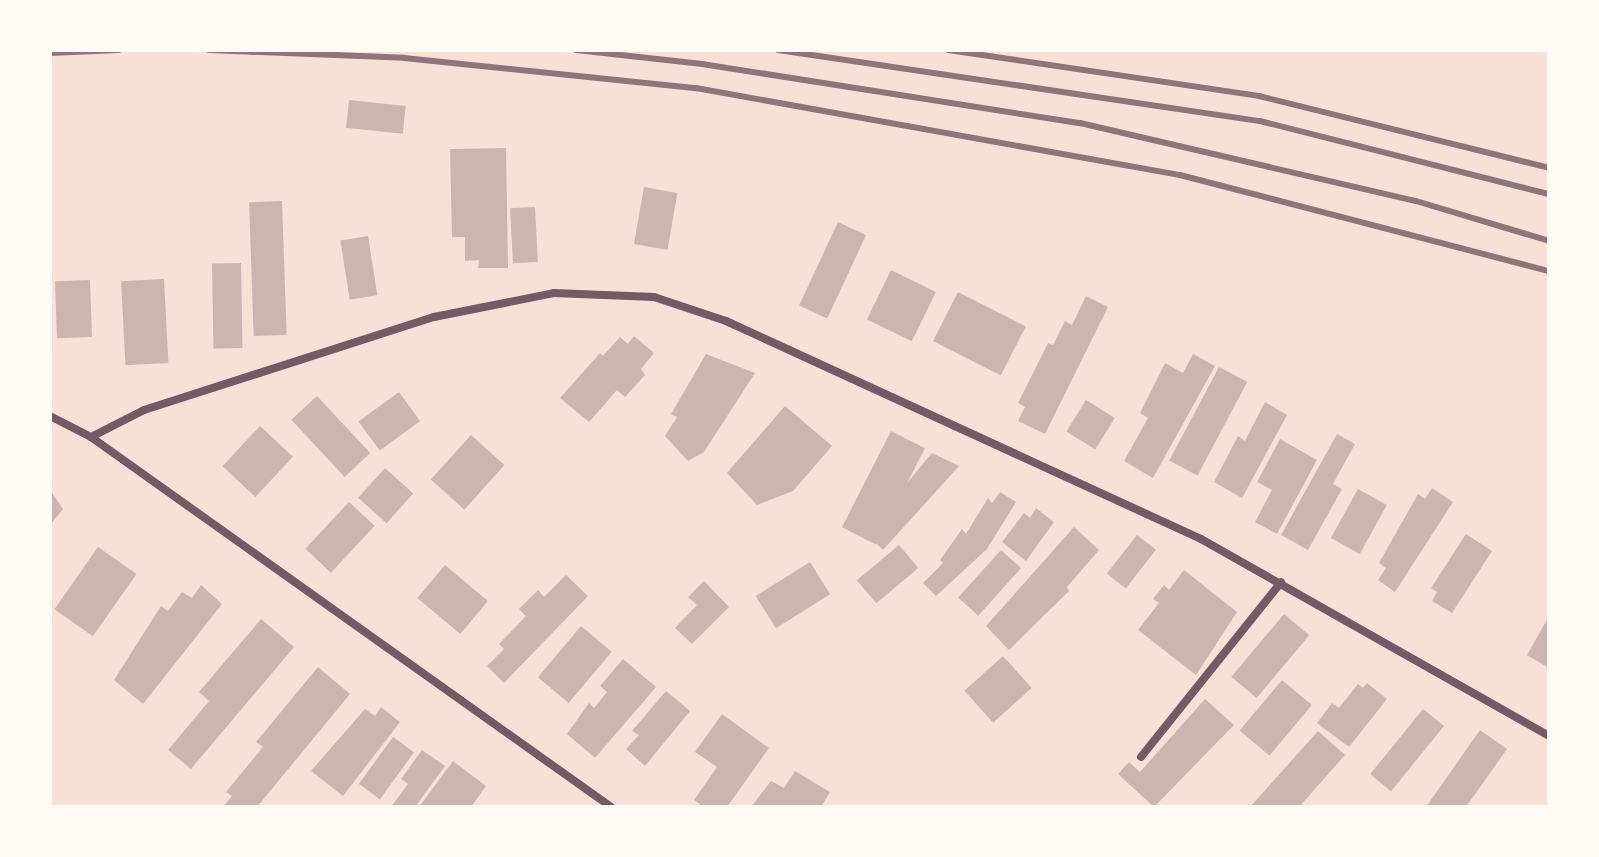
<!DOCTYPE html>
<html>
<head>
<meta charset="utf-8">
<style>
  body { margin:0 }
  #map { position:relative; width:1599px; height:857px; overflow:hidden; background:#f7e1d7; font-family:"IBM Plex Serif",serif }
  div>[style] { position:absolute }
  .building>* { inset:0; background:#ccb4b1; transform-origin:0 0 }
  .minor>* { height:8px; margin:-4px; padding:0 4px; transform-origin:4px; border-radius:4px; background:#755966 }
  .rail>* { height:6px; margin:-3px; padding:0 3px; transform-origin:3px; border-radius:3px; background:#8f747c }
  span { translate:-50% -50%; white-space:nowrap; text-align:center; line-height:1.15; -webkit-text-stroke:6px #fffaf5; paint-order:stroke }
  .frame { position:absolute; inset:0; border:52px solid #fffaf5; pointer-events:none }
</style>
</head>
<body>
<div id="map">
  <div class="building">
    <i style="left:349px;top:100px;width:57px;height:28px;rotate:6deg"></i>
    <i style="clip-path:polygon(506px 148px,508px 268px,478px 268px,479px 260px,465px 261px,465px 237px,452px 237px,450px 149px)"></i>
    <i style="left:644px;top:187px;width:34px;height:58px;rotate:10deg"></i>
    <i style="left:282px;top:201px;width:134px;height:33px;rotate:88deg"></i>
    <i style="left:535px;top:207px;width:55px;height:25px;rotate:87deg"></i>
    <i style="left:838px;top:222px;width:31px;height:92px;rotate:25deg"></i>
    <i style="left:368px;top:236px;width:60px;height:28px;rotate:81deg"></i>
    <i style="left:241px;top:263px;width:85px;height:29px;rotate:89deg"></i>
    <i style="left:891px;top:270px;width:50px;height:55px;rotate:26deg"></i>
    <i style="left:164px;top:279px;width:84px;height:43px;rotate:87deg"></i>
    <i style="left:90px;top:280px;width:57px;height:35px;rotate:88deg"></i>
    <i style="left:958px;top:292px;width:76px;height:55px;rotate:27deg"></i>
    <i style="clip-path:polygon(1086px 296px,1108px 307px,1045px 434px,1018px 421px,1025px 407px,1018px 403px,1048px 343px,1053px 345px,1065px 321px,1072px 325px)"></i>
    <i style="clip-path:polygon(634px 336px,654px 353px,641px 369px,645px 375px,625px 397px,617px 390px,589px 422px,560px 398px,600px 353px,603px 356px,620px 337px,628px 344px)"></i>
    <i style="clip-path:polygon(706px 354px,755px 373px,704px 452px,688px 461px,665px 436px,677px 417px,671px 414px)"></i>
    <i style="clip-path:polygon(1193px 354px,1215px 366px,1153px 478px,1124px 461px,1148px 418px,1140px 413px,1165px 363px,1183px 373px)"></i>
    <i style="left:1219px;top:367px;width:32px;height:106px;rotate:28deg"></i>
    <i style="left:399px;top:392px;width:36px;height:50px;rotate:54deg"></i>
    <i style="left:317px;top:396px;width:78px;height:35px;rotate:47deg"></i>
    <i style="left:1086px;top:400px;width:34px;height:37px;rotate:32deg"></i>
    <i style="clip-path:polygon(1265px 402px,1287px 415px,1242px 498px,1214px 482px,1238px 436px,1245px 441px)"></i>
    <i style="clip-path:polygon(785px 406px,832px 446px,793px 491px,757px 505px,727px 473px)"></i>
    <i style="left:260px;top:426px;width:45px;height:55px;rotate:43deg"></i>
    <i style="left:891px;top:431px;width:38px;height:108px;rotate:27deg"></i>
    <i style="clip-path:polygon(1337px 434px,1355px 444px,1333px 484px,1342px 489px,1308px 550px,1281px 535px)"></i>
    <i style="left:471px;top:435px;width:45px;height:60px;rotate:42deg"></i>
    <i style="clip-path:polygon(1280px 439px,1317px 460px,1277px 534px,1255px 522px,1272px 490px,1257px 482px)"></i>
    <i style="clip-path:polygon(932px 453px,959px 466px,883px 550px,870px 537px,882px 521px,878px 518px)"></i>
    <i style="left:385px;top:468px;width:38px;height:40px;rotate:42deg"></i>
    <i style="clip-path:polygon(1432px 488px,1453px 502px,1395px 592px,1378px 580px,1386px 568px,1379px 563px,1418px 494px,1425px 499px)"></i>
    <i style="left:1358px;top:489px;width:33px;height:56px;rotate:29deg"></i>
    <i style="clip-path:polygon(50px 490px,63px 509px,50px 525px)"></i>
    <i style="clip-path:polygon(1000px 492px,1016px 502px,987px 549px,936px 596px,923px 583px,943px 563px,940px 560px,962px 529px,966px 534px,988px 498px,992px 503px)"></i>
    <i style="left:349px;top:502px;width:35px;height:64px;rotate:43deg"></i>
    <i style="clip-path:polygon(1036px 508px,1054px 522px,1026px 561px,1002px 542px,1024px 513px,1030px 518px)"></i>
    <i style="clip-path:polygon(1074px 527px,1099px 550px,1067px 587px,1069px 591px,1009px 650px,986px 626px)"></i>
    <i style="clip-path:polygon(1466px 534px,1492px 551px,1452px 613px,1432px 601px,1437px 592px,1431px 588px)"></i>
    <i style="left:1137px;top:535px;width:24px;height:49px;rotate:38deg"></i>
    <i style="left:899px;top:545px;width:30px;height:55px;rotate:50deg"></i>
    <i style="left:98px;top:547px;width:47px;height:76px;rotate:35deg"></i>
    <i style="left:1001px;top:550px;width:27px;height:64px;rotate:42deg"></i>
    <i style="left:810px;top:562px;width:38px;height:64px;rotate:58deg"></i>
    <i style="left:445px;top:565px;width:56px;height:43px;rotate:40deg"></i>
    <i style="clip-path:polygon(1184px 570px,1237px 612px,1196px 675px,1138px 630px,1159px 603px,1153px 599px,1164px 585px,1169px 590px)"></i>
    <i style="clip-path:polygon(566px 575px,588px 596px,504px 683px,487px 666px,504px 649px,499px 644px,526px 616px,519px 609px,538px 590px,544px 597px)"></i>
    <i style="clip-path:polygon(704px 581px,729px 607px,692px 644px,675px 628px,697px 605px,688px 597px)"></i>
    <i style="clip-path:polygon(201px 585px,222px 604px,143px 704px,114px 680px,161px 606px,168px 611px,182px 592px,192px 598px)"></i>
    <i style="left:1284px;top:614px;width:33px;height:82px;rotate:40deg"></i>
    <i style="clip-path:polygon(1549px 616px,1549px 668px,1527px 655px)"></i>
    <i style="clip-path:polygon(261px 619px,294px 647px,191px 769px,168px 750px,209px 701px,199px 692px)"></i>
    <i style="left:581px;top:626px;width:40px;height:67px;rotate:40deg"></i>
    <i style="left:1003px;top:656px;width:43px;height:52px;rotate:48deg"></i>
    <i style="clip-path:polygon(623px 659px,656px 687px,595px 758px,567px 734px,589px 703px,594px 708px,607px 692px,600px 686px)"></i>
    <i style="clip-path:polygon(318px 667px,350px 694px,257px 807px,223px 807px,232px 796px,226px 792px,263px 747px,256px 742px)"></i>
    <i style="left:1282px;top:680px;width:39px;height:66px;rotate:40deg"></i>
    <i style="clip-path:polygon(1367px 683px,1387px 699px,1349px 747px,1317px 723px,1332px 703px,1339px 708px,1358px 684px,1363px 688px)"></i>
    <i style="clip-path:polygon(666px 691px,690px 711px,645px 766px,626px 749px,639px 735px,632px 731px)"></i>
    <i style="clip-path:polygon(1205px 699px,1234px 725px,1154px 807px,1118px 774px,1129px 762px,1140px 772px)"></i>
    <i style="clip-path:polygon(381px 707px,400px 722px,343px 796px,311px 771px,365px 709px,375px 716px)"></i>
    <i style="left:1423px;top:709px;width:27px;height:84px;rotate:39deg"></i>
    <i style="clip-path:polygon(722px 714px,769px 748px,727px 807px,704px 807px,694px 800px,717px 767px,695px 752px)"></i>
    <i style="clip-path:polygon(1480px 730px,1507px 749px,1466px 807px,1426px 807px)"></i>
    <i style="clip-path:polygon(1318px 731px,1345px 755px,1299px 807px,1250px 807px)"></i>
    <i style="left:393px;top:737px;width:26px;height:58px;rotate:36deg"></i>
    <i style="clip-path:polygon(422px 750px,445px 766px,415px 807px,391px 807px,408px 784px,401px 779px)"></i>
    <i style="clip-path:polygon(453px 761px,486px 786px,471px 807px,419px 807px)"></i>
    <i style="clip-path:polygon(795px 771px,830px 792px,821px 807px,751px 807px,771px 781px,784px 788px)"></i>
  </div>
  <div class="minor">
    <i style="left:50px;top:416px;width:46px;rotate:27.1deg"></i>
    <i style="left:91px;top:437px;width:638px;rotate:35.43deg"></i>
    <i style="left:91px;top:437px;width:59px;rotate:-27deg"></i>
    <i style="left:144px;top:410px;width:305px;rotate:-17.8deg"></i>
    <i style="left:434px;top:317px;width:122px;rotate:-11.3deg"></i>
    <i style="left:554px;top:293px;width:100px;rotate:2.3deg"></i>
    <i style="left:654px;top:297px;width:76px;rotate:18.4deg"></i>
    <i style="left:726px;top:321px;width:523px;rotate:24.65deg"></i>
    <i style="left:1201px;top:539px;width:400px;rotate:29.5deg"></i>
    <i style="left:1141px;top:757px;width:224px;rotate:-51.3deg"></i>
  </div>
  <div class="rail">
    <i style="left:209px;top:50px;width:195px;rotate:2.3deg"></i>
    <i style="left:404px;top:58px;width:294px;rotate:5.9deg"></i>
    <i style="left:696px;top:88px;width:492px;rotate:10.2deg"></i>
    <i style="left:1180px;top:175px;width:381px;rotate:14.6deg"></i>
    <i style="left:576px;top:50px;width:127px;rotate:6.3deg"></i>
    <i style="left:702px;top:64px;width:383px;rotate:8.9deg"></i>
    <i style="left:1080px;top:123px;width:345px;rotate:13.1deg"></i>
    <i style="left:1416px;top:201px;width:139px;rotate:16.7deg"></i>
    <i style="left:778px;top:50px;width:487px;rotate:8.4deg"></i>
    <i style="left:1260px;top:121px;width:298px;rotate:14.2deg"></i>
    <i style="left:948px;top:50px;width:314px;rotate:8.4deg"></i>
    <i style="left:1259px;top:96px;width:299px;rotate:13.9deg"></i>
    <i style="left:50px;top:53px;width:69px;rotate:-2.5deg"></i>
  </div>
  <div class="frame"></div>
</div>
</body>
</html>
